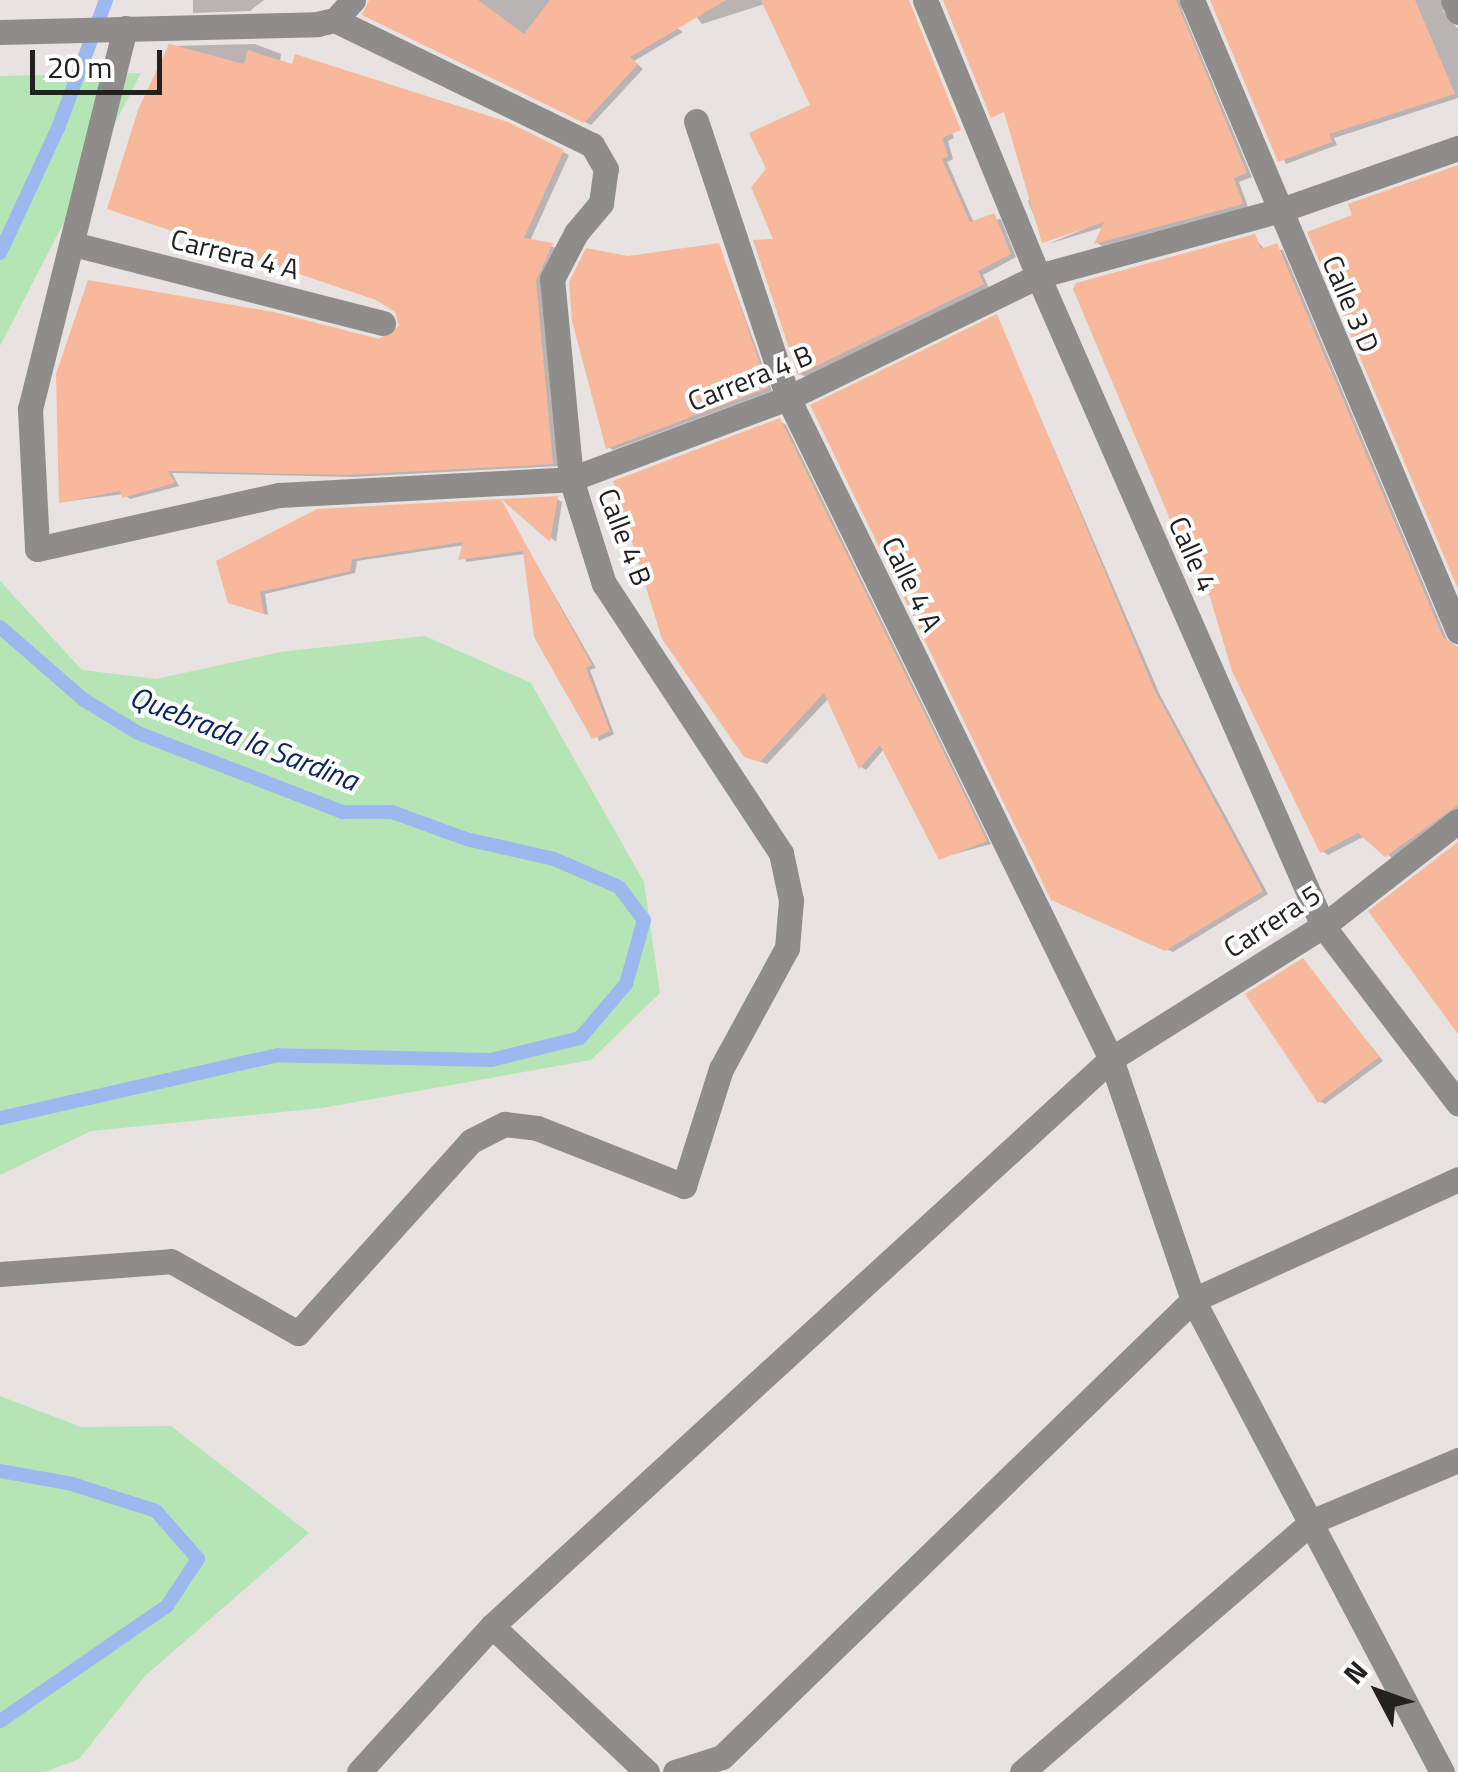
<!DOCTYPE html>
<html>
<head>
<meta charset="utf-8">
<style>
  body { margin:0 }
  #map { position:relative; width:1458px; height:1772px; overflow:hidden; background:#e8e2e0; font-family:"Titillium Web",sans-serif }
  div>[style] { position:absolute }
  .green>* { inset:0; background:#b5e5b5 }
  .shadow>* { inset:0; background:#0003 }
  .stream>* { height:14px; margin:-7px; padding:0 7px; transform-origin:7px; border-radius:7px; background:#9cb8ee }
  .building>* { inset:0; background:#f8b89c }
  .minor>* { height:25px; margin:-12.5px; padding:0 12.5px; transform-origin:12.5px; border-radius:12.5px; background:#8f8d8c }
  span { translate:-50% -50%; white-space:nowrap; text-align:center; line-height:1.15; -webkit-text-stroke:8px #fff; paint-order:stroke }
  .street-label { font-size:28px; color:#232120 }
  .water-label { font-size:30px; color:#0a2562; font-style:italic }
  .north { position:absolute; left:1328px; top:1642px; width:100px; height:100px; -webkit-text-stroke:8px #fff; paint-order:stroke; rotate:311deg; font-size:28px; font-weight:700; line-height:40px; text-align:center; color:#232120 }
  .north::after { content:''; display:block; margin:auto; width:35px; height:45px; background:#232120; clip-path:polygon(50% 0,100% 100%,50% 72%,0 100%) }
  .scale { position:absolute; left:30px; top:50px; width:132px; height:45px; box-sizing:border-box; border:5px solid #232120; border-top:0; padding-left:12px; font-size:30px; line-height:35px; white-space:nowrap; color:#232120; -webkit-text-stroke:8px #fff; paint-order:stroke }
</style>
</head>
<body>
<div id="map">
  <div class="green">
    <i style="clip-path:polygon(141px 73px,0 346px,0 76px)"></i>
    <i style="clip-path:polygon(0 581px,82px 670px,156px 679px,280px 652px,425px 636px,531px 683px,644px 882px,660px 993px,591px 1060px,322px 1108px,91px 1131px,0 1175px)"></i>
    <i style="clip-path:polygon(0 1396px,81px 1427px,171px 1426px,309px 1533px,145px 1676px,79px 1759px,45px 1772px,0 1772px)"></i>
  </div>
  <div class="shadow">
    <i style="clip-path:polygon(193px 0,264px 0,250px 11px,193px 13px)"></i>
    <i style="clip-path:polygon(371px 0,636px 0,683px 32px,634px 61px,643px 69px,591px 125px,371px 17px)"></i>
    <i style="clip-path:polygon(684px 0,894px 0,954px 138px,948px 141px,953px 159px,947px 162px,974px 223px,1001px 219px,1016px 257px,983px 275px,989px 288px,806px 377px,800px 374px,777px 241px,814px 106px,765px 4px,702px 24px)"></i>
    <i style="clip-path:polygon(965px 0,1187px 0,1182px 10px,1252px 177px,1239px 182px,1248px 207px,1102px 246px,1097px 243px,1104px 227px,1048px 244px,1115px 216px,1044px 241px,1028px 201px,1034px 192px)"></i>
    <i style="clip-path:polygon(1212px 0,1448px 0,1443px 11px,1458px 29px,1458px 98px,1334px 138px,1337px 145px,1286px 164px)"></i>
    <i style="clip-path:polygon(255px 44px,281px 54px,278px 79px,507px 124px,569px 155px,530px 241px,557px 248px,558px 466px,353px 477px,172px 473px,179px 486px,130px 499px,124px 494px,62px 502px,402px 327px,397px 311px,171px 46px)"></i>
    <i style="clip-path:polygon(1254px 237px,1265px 250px,1283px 250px,1449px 644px,1458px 649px,1458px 810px,1393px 859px,1365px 836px,1328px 855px,1322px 851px)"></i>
    <i style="clip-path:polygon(719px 246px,772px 391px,613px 450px,608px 447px,628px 258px)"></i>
    <i style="clip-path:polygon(997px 317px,1160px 695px,1268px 894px,1173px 952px,1064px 904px)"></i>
    <i style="clip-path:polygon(780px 421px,786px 425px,991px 844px,940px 858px,884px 749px,866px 770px,861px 767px,829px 698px,767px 764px,753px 759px)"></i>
    <i style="clip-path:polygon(557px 499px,562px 502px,556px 542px,508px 501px)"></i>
    <i style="clip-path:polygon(501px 502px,596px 668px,590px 670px,614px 734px,599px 741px,525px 554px,466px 562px,465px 545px,357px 561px,355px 573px,265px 594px,268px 615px,231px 602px)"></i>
    <i style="clip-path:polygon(1303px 961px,1383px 1061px,1325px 1104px,1319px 1101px)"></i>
  </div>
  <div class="stream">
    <i style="left:0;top:253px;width:138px;rotate:-65.1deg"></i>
    <i style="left:58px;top:128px;width:137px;rotate:-69.4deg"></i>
    <i style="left:0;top:627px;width:111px;rotate:41deg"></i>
    <i style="left:84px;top:700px;width:63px;rotate:31.4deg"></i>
    <i style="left:138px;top:733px;width:220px;rotate:21.1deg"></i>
    <i style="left:343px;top:812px;width:49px"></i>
    <i style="left:392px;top:812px;width:79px;rotate:20deg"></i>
    <i style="left:466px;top:839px;width:90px;rotate:12.8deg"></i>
    <i style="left:554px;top:859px;width:71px;rotate:23.3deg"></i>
    <i style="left:619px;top:887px;width:41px;rotate:52.9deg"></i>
    <i style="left:644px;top:920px;width:66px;rotate:105.7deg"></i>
    <i style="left:626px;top:984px;width:71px;rotate:130.4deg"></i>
    <i style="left:580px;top:1038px;width:92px;rotate:166.1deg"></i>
    <i style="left:491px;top:1060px;width:213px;rotate:-178.7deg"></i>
    <i style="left:278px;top:1055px;width:285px;rotate:167.2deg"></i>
    <i style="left:0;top:1471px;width:73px;rotate:10.2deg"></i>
    <i style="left:72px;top:1484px;width:88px;rotate:17.8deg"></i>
    <i style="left:156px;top:1511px;width:64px;rotate:48.8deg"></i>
    <i style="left:198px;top:1559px;width:56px;rotate:123.4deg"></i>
    <i style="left:167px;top:1606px;width:203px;rotate:145.4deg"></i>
  </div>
  <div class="building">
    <i style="clip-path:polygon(369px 0,478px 0,524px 34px,550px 0,726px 0,630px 57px,638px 64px,584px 123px,362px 15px)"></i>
    <i style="clip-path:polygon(761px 0,909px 0,961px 130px,942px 138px,948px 156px,942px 159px,970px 222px,994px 213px,1011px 254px,978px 271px,984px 284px,798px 375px,753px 240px,773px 239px,751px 187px,766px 169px,749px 133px,810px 105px)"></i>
    <i style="clip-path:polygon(943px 0,1176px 0,1247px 173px,1234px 178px,1243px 204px,1094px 244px,1104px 222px,1042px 243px,1004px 112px,991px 118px)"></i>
    <i style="clip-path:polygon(1210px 0,1415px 0,1455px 94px,1329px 134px,1332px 142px,1278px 162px)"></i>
    <i style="clip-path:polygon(169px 44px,244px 64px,248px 50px,292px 64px,295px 54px,508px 122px,564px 150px,524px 238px,553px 243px,536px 281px,553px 464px,346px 475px,168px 471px,175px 483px,122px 498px,120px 491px,59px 503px,56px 374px,88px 280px,274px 312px,379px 339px,399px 326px,395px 312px,376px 300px,107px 209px,138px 110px)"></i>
    <i style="clip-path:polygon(1458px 165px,1458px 589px,1307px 232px,1352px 215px,1348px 204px)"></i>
    <i style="clip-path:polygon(1255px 234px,1261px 249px,1277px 243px,1443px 637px,1458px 647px,1458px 805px,1385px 857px,1358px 833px,1320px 853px,1232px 671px,1210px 597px,1175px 531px,1073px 289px,1076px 283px)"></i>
    <i style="clip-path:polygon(719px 243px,768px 388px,606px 449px,572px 321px,569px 282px,586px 248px,628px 256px)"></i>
    <i style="clip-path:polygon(997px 314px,1154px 689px,1263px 891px,1165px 951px,1051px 900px,810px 405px)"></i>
    <i style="clip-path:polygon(780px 418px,987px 841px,939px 860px,880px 745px,859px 769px,824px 693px,760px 762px,744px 757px,662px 639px,613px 481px)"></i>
    <i style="clip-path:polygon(558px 496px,550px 542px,501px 499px)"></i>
    <i style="clip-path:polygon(501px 499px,592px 665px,586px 668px,610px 731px,592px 739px,534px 637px,523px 551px,458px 560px,463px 542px,352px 559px,350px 571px,260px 592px,264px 614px,228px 603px,216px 561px,317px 509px)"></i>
    <i style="clip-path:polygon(1458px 842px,1458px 1034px,1368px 911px)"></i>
    <i style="clip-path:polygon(1303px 958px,1379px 1057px,1318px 1103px,1245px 994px)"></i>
  </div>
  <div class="minor">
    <i style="left:925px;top:0;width:298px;rotate:67.7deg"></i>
    <i style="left:1038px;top:276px;width:710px;rotate:66.32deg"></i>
    <i style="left:1323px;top:926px;width:223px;rotate:52.7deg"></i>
    <i style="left:1192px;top:0;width:685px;rotate:67.14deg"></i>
    <i style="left:1453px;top:0;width:13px;rotate:67deg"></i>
    <i style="left:125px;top:28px;width:393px;rotate:104deg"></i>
    <i style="left:30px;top:409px;width:140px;rotate:87.1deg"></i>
    <i style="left:37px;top:549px;width:248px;rotate:-12.6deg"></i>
    <i style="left:279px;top:495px;width:292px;rotate:-3.1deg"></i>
    <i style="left:571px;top:479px;width:232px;rotate:-20.5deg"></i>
    <i style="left:788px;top:398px;width:278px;rotate:-26deg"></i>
    <i style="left:1038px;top:276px;width:249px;rotate:-15.2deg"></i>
    <i style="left:1278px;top:211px;width:191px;rotate:-19.3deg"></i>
    <i style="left:0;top:32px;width:317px;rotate:-1.4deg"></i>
    <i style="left:317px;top:24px;width:18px;rotate:-13deg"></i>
    <i style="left:335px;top:20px;width:27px;rotate:-48deg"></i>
    <i style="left:696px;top:121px;width:292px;rotate:71.6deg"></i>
    <i style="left:788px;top:398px;width:736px;rotate:63.96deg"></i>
    <i style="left:1111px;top:1059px;width:255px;rotate:71.2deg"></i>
    <i style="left:1193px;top:1300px;width:534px;rotate:62.19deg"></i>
    <i style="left:73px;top:244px;width:320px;rotate:14.3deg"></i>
    <i style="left:0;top:1274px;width:171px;rotate:-4.3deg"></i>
    <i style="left:171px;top:1261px;width:146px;rotate:29.6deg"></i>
    <i style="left:298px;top:1333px;width:258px;rotate:-48deg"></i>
    <i style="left:471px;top:1141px;width:38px;rotate:-27deg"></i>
    <i style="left:505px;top:1124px;width:32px;rotate:7deg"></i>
    <i style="left:537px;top:1128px;width:158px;rotate:21.5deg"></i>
    <i style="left:684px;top:1186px;width:123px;rotate:-72.5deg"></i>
    <i style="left:721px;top:1069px;width:138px;rotate:-61.4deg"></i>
    <i style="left:787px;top:948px;width:48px;rotate:-85.2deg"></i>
    <i style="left:791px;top:900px;width:48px;rotate:-102deg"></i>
    <i style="left:781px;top:853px;width:322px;rotate:-123.3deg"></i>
    <i style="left:604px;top:584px;width:110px;rotate:-107.4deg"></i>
    <i style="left:571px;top:479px;width:201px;rotate:-95.4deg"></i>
    <i style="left:552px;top:279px;width:52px;rotate:-62.4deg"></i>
    <i style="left:576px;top:233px;width:39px;rotate:-50deg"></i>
    <i style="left:601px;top:203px;width:34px;rotate:-82deg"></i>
    <i style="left:606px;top:169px;width:28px;rotate:-120deg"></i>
    <i style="left:592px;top:145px;width:286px;rotate:-154.1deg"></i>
    <i style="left:492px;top:1626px;width:213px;rotate:43.3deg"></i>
    <i style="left:359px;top:1772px;width:197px;rotate:-47.7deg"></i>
    <i style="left:492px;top:1626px;width:839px;rotate:-42.49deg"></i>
    <i style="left:1111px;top:1059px;width:250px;rotate:-32.1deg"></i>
    <i style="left:1323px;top:926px;width:171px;rotate:-37.9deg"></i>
    <i style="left:675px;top:1772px;width:49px;rotate:-17.7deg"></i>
    <i style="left:722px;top:1757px;width:656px;rotate:-44.14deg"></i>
    <i style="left:1193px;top:1300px;width:291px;rotate:-24.5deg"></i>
    <i style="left:1022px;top:1772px;width:384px;rotate:-40.8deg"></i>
    <i style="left:1313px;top:1521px;width:157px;rotate:-22.8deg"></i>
  </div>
  <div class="street-label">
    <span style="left:235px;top:254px;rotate:14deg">Carrera 4 A</span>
    <span style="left:1351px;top:304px;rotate:67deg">Calle 3 D</span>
    <span style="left:750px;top:378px;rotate:-22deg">Carrera 4 B</span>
    <span style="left:625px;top:537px;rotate:69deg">Calle 4 B</span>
    <span style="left:1193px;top:554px;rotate:66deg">Calle 4</span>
    <span style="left:912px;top:584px;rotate:64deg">Calle 4 A</span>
    <span style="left:1272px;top:921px;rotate:-33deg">Carrera 5</span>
  </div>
  <div class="water-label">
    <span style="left:244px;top:738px;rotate:21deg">Quebrada la Sardina</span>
  </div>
  <div class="north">N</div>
  <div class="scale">20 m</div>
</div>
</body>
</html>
